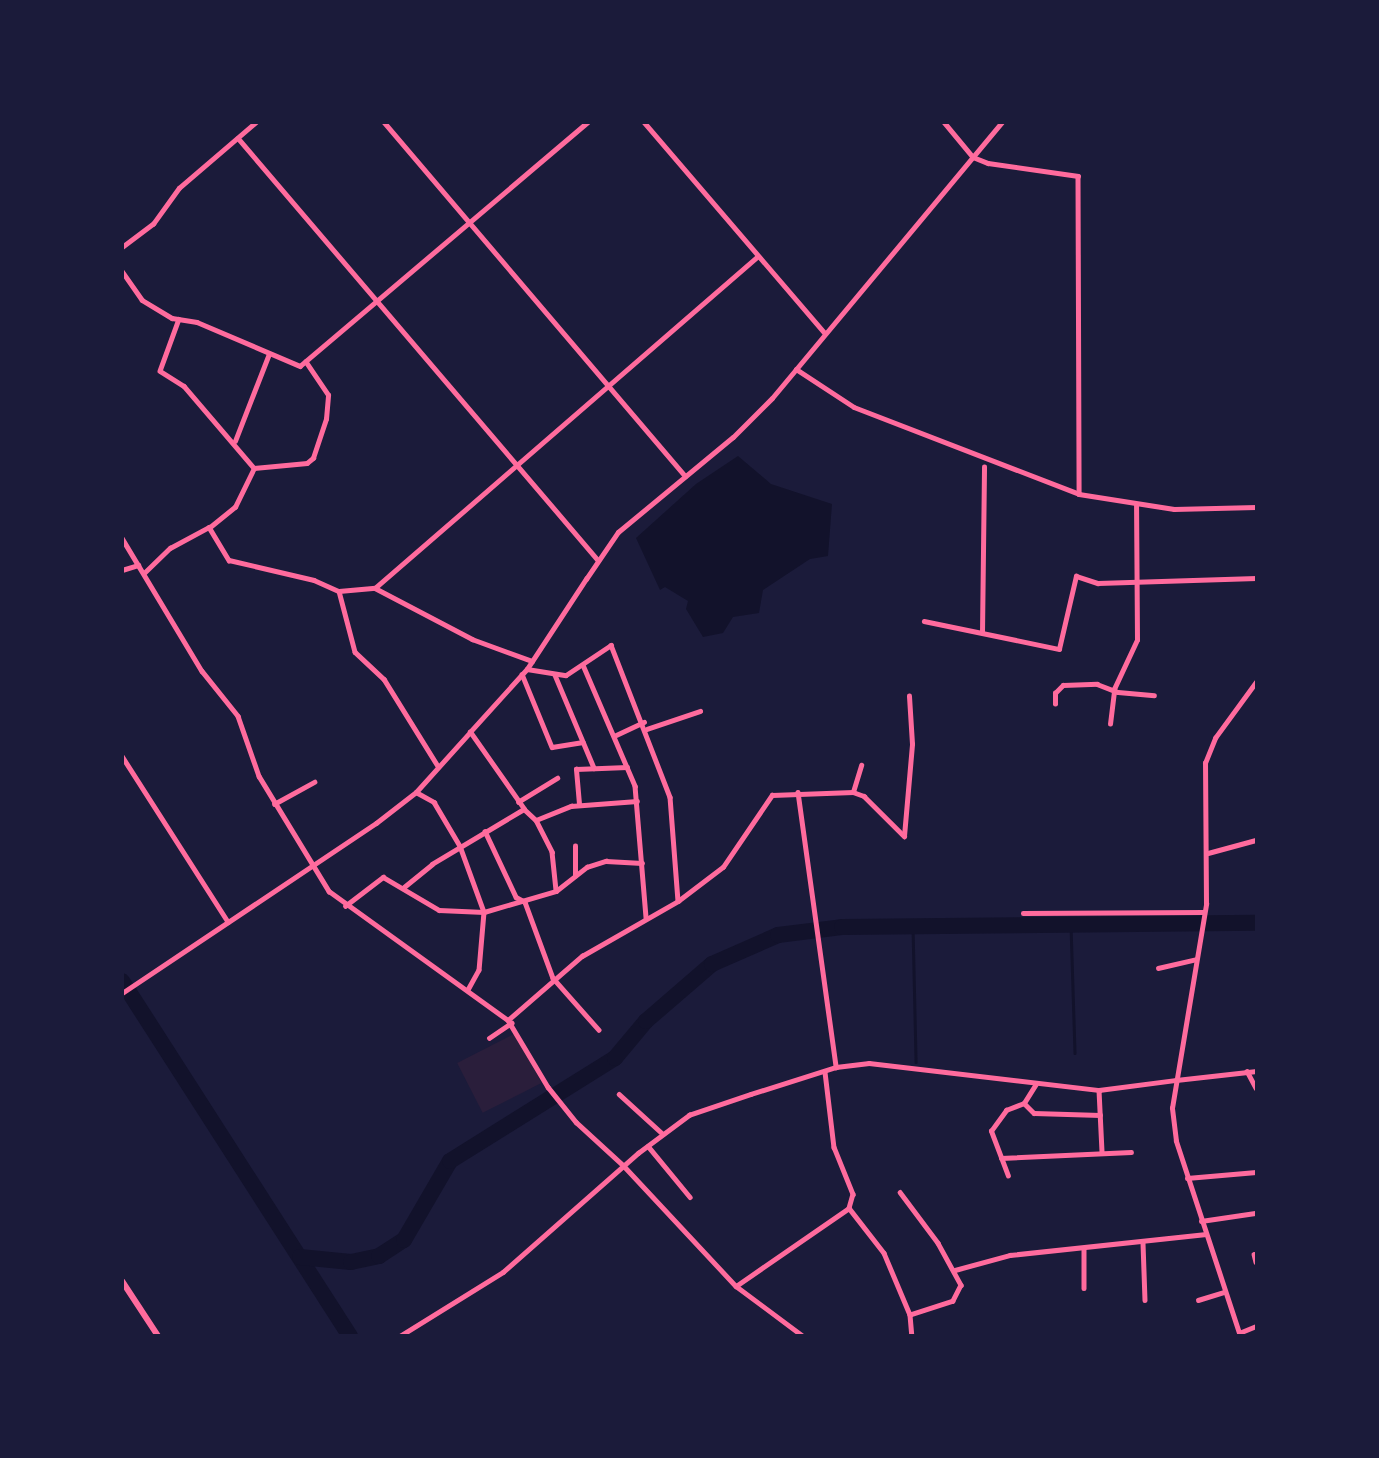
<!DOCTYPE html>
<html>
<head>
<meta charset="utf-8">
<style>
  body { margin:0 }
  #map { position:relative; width:1379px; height:1458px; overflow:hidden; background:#1b1b3a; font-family:Overpass,sans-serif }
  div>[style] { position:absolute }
  .green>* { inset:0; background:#2a1e3b; transform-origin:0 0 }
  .water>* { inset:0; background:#12122b }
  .stream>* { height:2.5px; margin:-1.25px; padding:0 1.25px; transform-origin:1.25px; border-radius:1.25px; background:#12122b }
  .river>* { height:16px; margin:-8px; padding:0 8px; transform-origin:8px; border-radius:8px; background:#12122b }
  .minor>* { height:4.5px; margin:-2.25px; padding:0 2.25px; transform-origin:2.25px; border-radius:2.25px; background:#ff6b9d }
  .tertiary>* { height:5px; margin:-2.5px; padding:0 2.5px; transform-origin:2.5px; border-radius:2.5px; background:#ff6b9d }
  .secondary>* { height:6px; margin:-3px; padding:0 3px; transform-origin:3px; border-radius:3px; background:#ff6b9d }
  span { translate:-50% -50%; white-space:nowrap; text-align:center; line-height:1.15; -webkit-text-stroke:6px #1b1b3a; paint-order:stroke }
  .frame { position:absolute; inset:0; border:124px solid #1b1b3a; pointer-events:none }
</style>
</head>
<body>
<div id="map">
  <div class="green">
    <i style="left:516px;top:1033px;width:56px;height:66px;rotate:63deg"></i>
  </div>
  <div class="water">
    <i style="clip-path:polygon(738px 456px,771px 484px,832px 504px,828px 556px,810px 559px,763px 590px,759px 613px,733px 617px,723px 633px,703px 637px,686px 609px,688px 601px,665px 587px,660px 590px,636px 538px,696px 484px)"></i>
  </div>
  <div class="stream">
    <i style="left:1071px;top:925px;width:128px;rotate:88.2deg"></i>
    <i style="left:913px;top:926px;width:136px;rotate:88.7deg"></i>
  </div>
  <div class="river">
    <i style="left:122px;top:981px;width:422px;rotate:57.3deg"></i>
    <i style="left:300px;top:1257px;width:51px;rotate:5.6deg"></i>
    <i style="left:351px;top:1262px;width:29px;rotate:-12deg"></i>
    <i style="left:379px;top:1256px;width:30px;rotate:-33deg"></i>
    <i style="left:404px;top:1240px;width:91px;rotate:-59.8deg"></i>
    <i style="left:450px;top:1161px;width:195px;rotate:-32deg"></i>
    <i style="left:615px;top:1058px;width:48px;rotate:-50deg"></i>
    <i style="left:646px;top:1021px;width:87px;rotate:-40.8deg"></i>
    <i style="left:712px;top:964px;width:72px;rotate:-23.7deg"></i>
    <i style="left:778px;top:935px;width:64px;rotate:-7.1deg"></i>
    <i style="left:842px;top:927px;width:414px;rotate:-0.6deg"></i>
  </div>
  <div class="minor">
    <i style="left:384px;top:122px;width:465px;rotate:49.6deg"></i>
    <i style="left:644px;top:122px;width:278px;rotate:49.4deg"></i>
    <i style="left:944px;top:122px;width:45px;rotate:50.4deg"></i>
    <i style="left:973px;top:157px;width:16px;rotate:22deg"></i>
    <i style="left:988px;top:163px;width:91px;rotate:8.2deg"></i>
    <i style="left:1078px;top:176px;width:318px;rotate:89.8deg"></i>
    <i style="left:238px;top:138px;width:555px;rotate:49.53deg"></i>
    <i style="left:122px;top:247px;width:39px;rotate:-37deg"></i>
    <i style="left:153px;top:224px;width:44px;rotate:-54.2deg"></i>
    <i style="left:179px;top:188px;width:101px;rotate:-40.6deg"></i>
    <i style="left:122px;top:271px;width:35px;rotate:55deg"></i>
    <i style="left:142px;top:300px;width:35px;rotate:31deg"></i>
    <i style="left:172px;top:318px;width:25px;rotate:9deg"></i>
    <i style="left:197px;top:322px;width:112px;rotate:23.1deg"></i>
    <i style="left:300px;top:366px;width:377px;rotate:-40.3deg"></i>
    <i style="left:179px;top:319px;width:55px;rotate:110.1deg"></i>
    <i style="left:160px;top:371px;width:28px;rotate:32deg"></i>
    <i style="left:184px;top:386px;width:108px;rotate:49.5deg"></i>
    <i style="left:254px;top:468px;width:53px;rotate:-5.4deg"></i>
    <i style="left:307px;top:463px;width:8px;rotate:-40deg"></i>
    <i style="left:313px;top:458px;width:41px;rotate:-71.6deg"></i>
    <i style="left:326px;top:419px;width:24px;rotate:-85deg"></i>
    <i style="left:328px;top:395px;width:40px;rotate:-124deg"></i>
    <i style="left:796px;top:369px;width:69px;rotate:33.2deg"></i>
    <i style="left:854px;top:407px;width:241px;rotate:21.1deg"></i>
    <i style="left:1079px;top:494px;width:96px;rotate:9deg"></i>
    <i style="left:1174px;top:509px;width:82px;rotate:-1.4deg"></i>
    <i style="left:235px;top:441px;width:93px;rotate:-68.7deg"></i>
    <i style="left:210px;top:527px;width:32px;rotate:-39deg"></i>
    <i style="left:235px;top:507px;width:43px;rotate:-64deg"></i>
    <i style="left:122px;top:538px;width:155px;rotate:59deg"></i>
    <i style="left:202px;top:671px;width:58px;rotate:51.3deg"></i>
    <i style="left:238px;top:716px;width:64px;rotate:70.7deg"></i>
    <i style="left:259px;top:776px;width:135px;rotate:58.7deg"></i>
    <i style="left:329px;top:891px;width:221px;rotate:35.8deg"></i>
    <i style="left:508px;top:1020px;width:78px;rotate:59.2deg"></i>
    <i style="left:548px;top:1087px;width:45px;rotate:51.3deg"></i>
    <i style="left:576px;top:1122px;width:65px;rotate:42.5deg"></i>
    <i style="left:624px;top:1166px;width:164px;rotate:47deg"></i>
    <i style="left:736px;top:1286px;width:84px;rotate:36.7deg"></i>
    <i style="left:122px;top:570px;width:17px;rotate:-17deg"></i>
    <i style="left:144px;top:573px;width:36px;rotate:-44deg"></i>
    <i style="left:170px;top:548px;width:44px;rotate:-28.3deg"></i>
    <i style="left:209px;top:527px;width:39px;rotate:59deg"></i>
    <i style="left:229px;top:560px;width:87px;rotate:13.2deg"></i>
    <i style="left:314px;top:580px;width:27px;rotate:24deg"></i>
    <i style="left:339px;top:591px;width:36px;rotate:-5deg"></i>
    <i style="left:375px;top:588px;width:110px;rotate:27.7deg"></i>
    <i style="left:472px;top:639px;width:64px;rotate:20.1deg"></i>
    <i style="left:375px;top:588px;width:505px;rotate:-40.91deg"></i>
    <i style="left:339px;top:591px;width:63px;rotate:75.3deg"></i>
    <i style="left:355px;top:652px;width:40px;rotate:43deg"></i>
    <i style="left:384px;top:679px;width:102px;rotate:58.2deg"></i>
    <i style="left:924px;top:621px;width:138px;rotate:11.7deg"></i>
    <i style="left:1059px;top:649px;width:75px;rotate:-76.9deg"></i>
    <i style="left:1076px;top:576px;width:23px;rotate:18deg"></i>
    <i style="left:1098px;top:583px;width:158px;rotate:-1.8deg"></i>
    <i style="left:982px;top:633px;width:166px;rotate:-89.3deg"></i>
    <i style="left:583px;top:665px;width:132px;rotate:66.7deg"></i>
    <i style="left:635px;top:786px;width:132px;rotate:85.2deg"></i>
    <i style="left:527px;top:669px;width:39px;rotate:9deg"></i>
    <i style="left:566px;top:675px;width:54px;rotate:-33.7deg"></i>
    <i style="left:611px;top:645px;width:163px;rotate:68.8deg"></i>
    <i style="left:670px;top:797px;width:104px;rotate:85.6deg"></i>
    <i style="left:522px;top:674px;width:79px;rotate:67.7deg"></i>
    <i style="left:552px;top:747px;width:31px;rotate:-9deg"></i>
    <i style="left:555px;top:675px;width:101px;rotate:67.2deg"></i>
    <i style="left:1055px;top:704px;width:11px;rotate:-90deg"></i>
    <i style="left:1055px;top:693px;width:11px;rotate:-45deg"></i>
    <i style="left:1063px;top:685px;width:34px;rotate:-2deg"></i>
    <i style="left:1097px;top:684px;width:22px;rotate:21deg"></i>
    <i style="left:1118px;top:692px;width:36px;rotate:5deg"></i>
    <i style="left:1110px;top:724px;width:35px;rotate:-83deg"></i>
    <i style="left:1114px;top:689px;width:54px;rotate:-64.9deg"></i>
    <i style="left:1137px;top:640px;width:135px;rotate:-90.4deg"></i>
    <i style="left:647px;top:729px;width:56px;rotate:-18.8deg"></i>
    <i style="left:614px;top:736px;width:33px;rotate:-25deg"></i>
    <i style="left:122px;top:756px;width:197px;rotate:57.4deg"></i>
    <i style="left:416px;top:792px;width:21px;rotate:29deg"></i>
    <i style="left:434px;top:802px;width:51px;rotate:59.4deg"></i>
    <i style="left:460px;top:846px;width:70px;rotate:70deg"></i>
    <i style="left:484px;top:912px;width:58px;rotate:94.9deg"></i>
    <i style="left:479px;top:970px;width:23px;rotate:119deg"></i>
    <i style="left:798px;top:792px;width:278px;rotate:82.1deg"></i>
    <i style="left:853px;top:792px;width:28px;rotate:-73deg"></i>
    <i style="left:518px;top:802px;width:46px;rotate:-31.6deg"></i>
    <i style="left:274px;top:804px;width:46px;rotate:-28.8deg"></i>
    <i style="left:579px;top:804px;width:35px;rotate:-95deg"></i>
    <i style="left:576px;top:769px;width:51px;rotate:-2.2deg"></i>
    <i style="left:524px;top:809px;width:16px;rotate:43deg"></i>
    <i style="left:536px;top:820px;width:36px;rotate:63deg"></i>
    <i style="left:552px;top:852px;width:39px;rotate:84deg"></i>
    <i style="left:536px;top:820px;width:38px;rotate:-22deg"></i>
    <i style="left:571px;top:806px;width:66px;rotate:-4.3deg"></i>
    <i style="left:485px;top:831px;width:73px;rotate:64.8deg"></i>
    <i style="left:516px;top:897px;width:10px;rotate:29deg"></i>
    <i style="left:525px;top:902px;width:81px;rotate:69.8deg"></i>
    <i style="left:553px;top:978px;width:69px;rotate:48.5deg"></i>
    <i style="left:1208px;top:853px;width:50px;rotate:-15.2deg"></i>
    <i style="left:575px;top:876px;width:30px;rotate:-90deg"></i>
    <i style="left:404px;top:887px;width:36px;rotate:-39deg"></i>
    <i style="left:432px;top:864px;width:107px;rotate:-30.9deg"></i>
    <i style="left:524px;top:809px;width:94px;rotate:-125deg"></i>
    <i style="left:470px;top:732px;width:85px;rotate:-47.9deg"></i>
    <i style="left:527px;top:669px;width:108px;rotate:-56.8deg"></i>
    <i style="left:345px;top:906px;width:48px;rotate:-37.3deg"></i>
    <i style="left:383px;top:877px;width:65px;rotate:30.5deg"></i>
    <i style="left:439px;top:910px;width:45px;rotate:2.5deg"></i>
    <i style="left:484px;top:912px;width:75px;rotate:-16.3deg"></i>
    <i style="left:556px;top:891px;width:39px;rotate:-38deg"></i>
    <i style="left:587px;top:867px;width:20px;rotate:-18deg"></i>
    <i style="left:606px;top:861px;width:36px;rotate:3deg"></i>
    <i style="left:1023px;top:913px;width:181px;rotate:-0.3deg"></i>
    <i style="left:1158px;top:968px;width:39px;rotate:-13deg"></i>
    <i style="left:508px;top:1020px;width:98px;rotate:-40.9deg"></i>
    <i style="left:582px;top:956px;width:111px;rotate:-29.8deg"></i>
    <i style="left:678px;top:901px;width:56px;rotate:-37.1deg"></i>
    <i style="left:723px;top:867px;width:87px;rotate:-55.8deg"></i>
    <i style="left:772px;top:795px;width:81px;rotate:-2.1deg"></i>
    <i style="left:853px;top:792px;width:12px;rotate:20deg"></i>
    <i style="left:864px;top:796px;width:57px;rotate:45deg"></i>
    <i style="left:904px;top:836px;width:92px;rotate:-85deg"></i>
    <i style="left:912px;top:744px;width:48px;rotate:-93.6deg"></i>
    <i style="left:489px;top:1038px;width:27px;rotate:-34deg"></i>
    <i style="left:1247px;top:1071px;width:19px;rotate:62deg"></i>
    <i style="left:825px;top:1072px;width:76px;rotate:83.2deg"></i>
    <i style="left:834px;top:1147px;width:51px;rotate:68deg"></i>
    <i style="left:853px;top:1194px;width:15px;rotate:106deg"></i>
    <i style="left:849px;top:1208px;width:57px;rotate:52.1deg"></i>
    <i style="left:884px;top:1253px;width:67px;rotate:67.2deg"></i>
    <i style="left:910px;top:1315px;width:21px;rotate:85deg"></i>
    <i style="left:1099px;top:1090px;width:62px;rotate:87.2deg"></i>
    <i style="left:619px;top:1094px;width:59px;rotate:42.3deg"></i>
    <i style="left:1024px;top:1103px;width:14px;rotate:45deg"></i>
    <i style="left:1034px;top:1113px;width:66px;rotate:1.7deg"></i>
    <i style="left:648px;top:1146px;width:66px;rotate:50.5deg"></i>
    <i style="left:1001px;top:1158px;width:130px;rotate:-2.6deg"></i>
    <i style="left:1008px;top:1176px;width:48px;rotate:-110.7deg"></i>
    <i style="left:991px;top:1131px;width:26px;rotate:-54deg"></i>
    <i style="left:1006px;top:1110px;width:19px;rotate:-21deg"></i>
    <i style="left:1024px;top:1103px;width:22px;rotate:-58deg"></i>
    <i style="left:1187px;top:1178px;width:69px;rotate:-5deg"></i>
    <i style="left:900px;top:1192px;width:64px;rotate:53.3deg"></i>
    <i style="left:938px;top:1243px;width:48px;rotate:61.3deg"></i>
    <i style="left:961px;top:1285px;width:18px;rotate:117deg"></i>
    <i style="left:953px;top:1301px;width:45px;rotate:162deg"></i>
    <i style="left:1201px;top:1221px;width:56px;rotate:-8.3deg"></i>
    <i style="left:1143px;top:1243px;width:57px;rotate:88deg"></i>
    <i style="left:1084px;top:1249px;width:39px;rotate:90deg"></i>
    <i style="left:1254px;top:1254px;width:8px;rotate:76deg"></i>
    <i style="left:955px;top:1270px;width:57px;rotate:-15.3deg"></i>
    <i style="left:1010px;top:1255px;width:197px;rotate:-6.1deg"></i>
    <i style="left:736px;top:1286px;width:137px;rotate:-34.6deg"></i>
    <i style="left:1198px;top:1300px;width:28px;rotate:-17deg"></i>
    <i style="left:1239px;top:1333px;width:18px;rotate:-22deg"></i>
    <i style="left:400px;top:1336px;width:121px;rotate:-31.9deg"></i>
    <i style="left:503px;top:1272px;width:180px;rotate:-41.4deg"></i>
    <i style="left:638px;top:1153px;width:64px;rotate:-36.7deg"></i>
    <i style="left:689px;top:1115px;width:65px;rotate:-18.7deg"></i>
    <i style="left:751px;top:1094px;width:89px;rotate:-17.6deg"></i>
    <i style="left:836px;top:1067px;width:33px;rotate:-7deg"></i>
    <i style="left:869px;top:1063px;width:232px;rotate:6.7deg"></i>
    <i style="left:1099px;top:1090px;width:78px;rotate:-7.4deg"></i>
    <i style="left:1240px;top:1336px;width:205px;rotate:-108.2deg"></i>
    <i style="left:1176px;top:1141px;width:33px;rotate:-97deg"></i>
    <i style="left:1172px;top:1108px;width:207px;rotate:-80.5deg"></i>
    <i style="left:1206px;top:904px;width:141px;rotate:-90.4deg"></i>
    <i style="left:1205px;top:763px;width:27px;rotate:-68deg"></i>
    <i style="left:1215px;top:738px;width:69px;rotate:-53.8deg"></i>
  </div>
  <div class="tertiary">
    <i style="left:586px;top:579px;width:57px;rotate:-55.8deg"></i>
    <i style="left:618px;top:532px;width:149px;rotate:-39.6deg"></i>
    <i style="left:733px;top:437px;width:55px;rotate:-45deg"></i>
    <i style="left:772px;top:398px;width:359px;rotate:-50.2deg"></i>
    <i style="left:122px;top:993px;width:306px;rotate:-33.8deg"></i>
    <i style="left:376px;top:823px;width:51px;rotate:-37.8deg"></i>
    <i style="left:416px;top:792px;width:81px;rotate:-48deg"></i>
    <i style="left:1176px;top:1080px;width:81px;rotate:-6.4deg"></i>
  </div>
  <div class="secondary">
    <i style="left:122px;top:1281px;width:66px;rotate:56.8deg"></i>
  </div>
  <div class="frame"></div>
</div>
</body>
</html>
